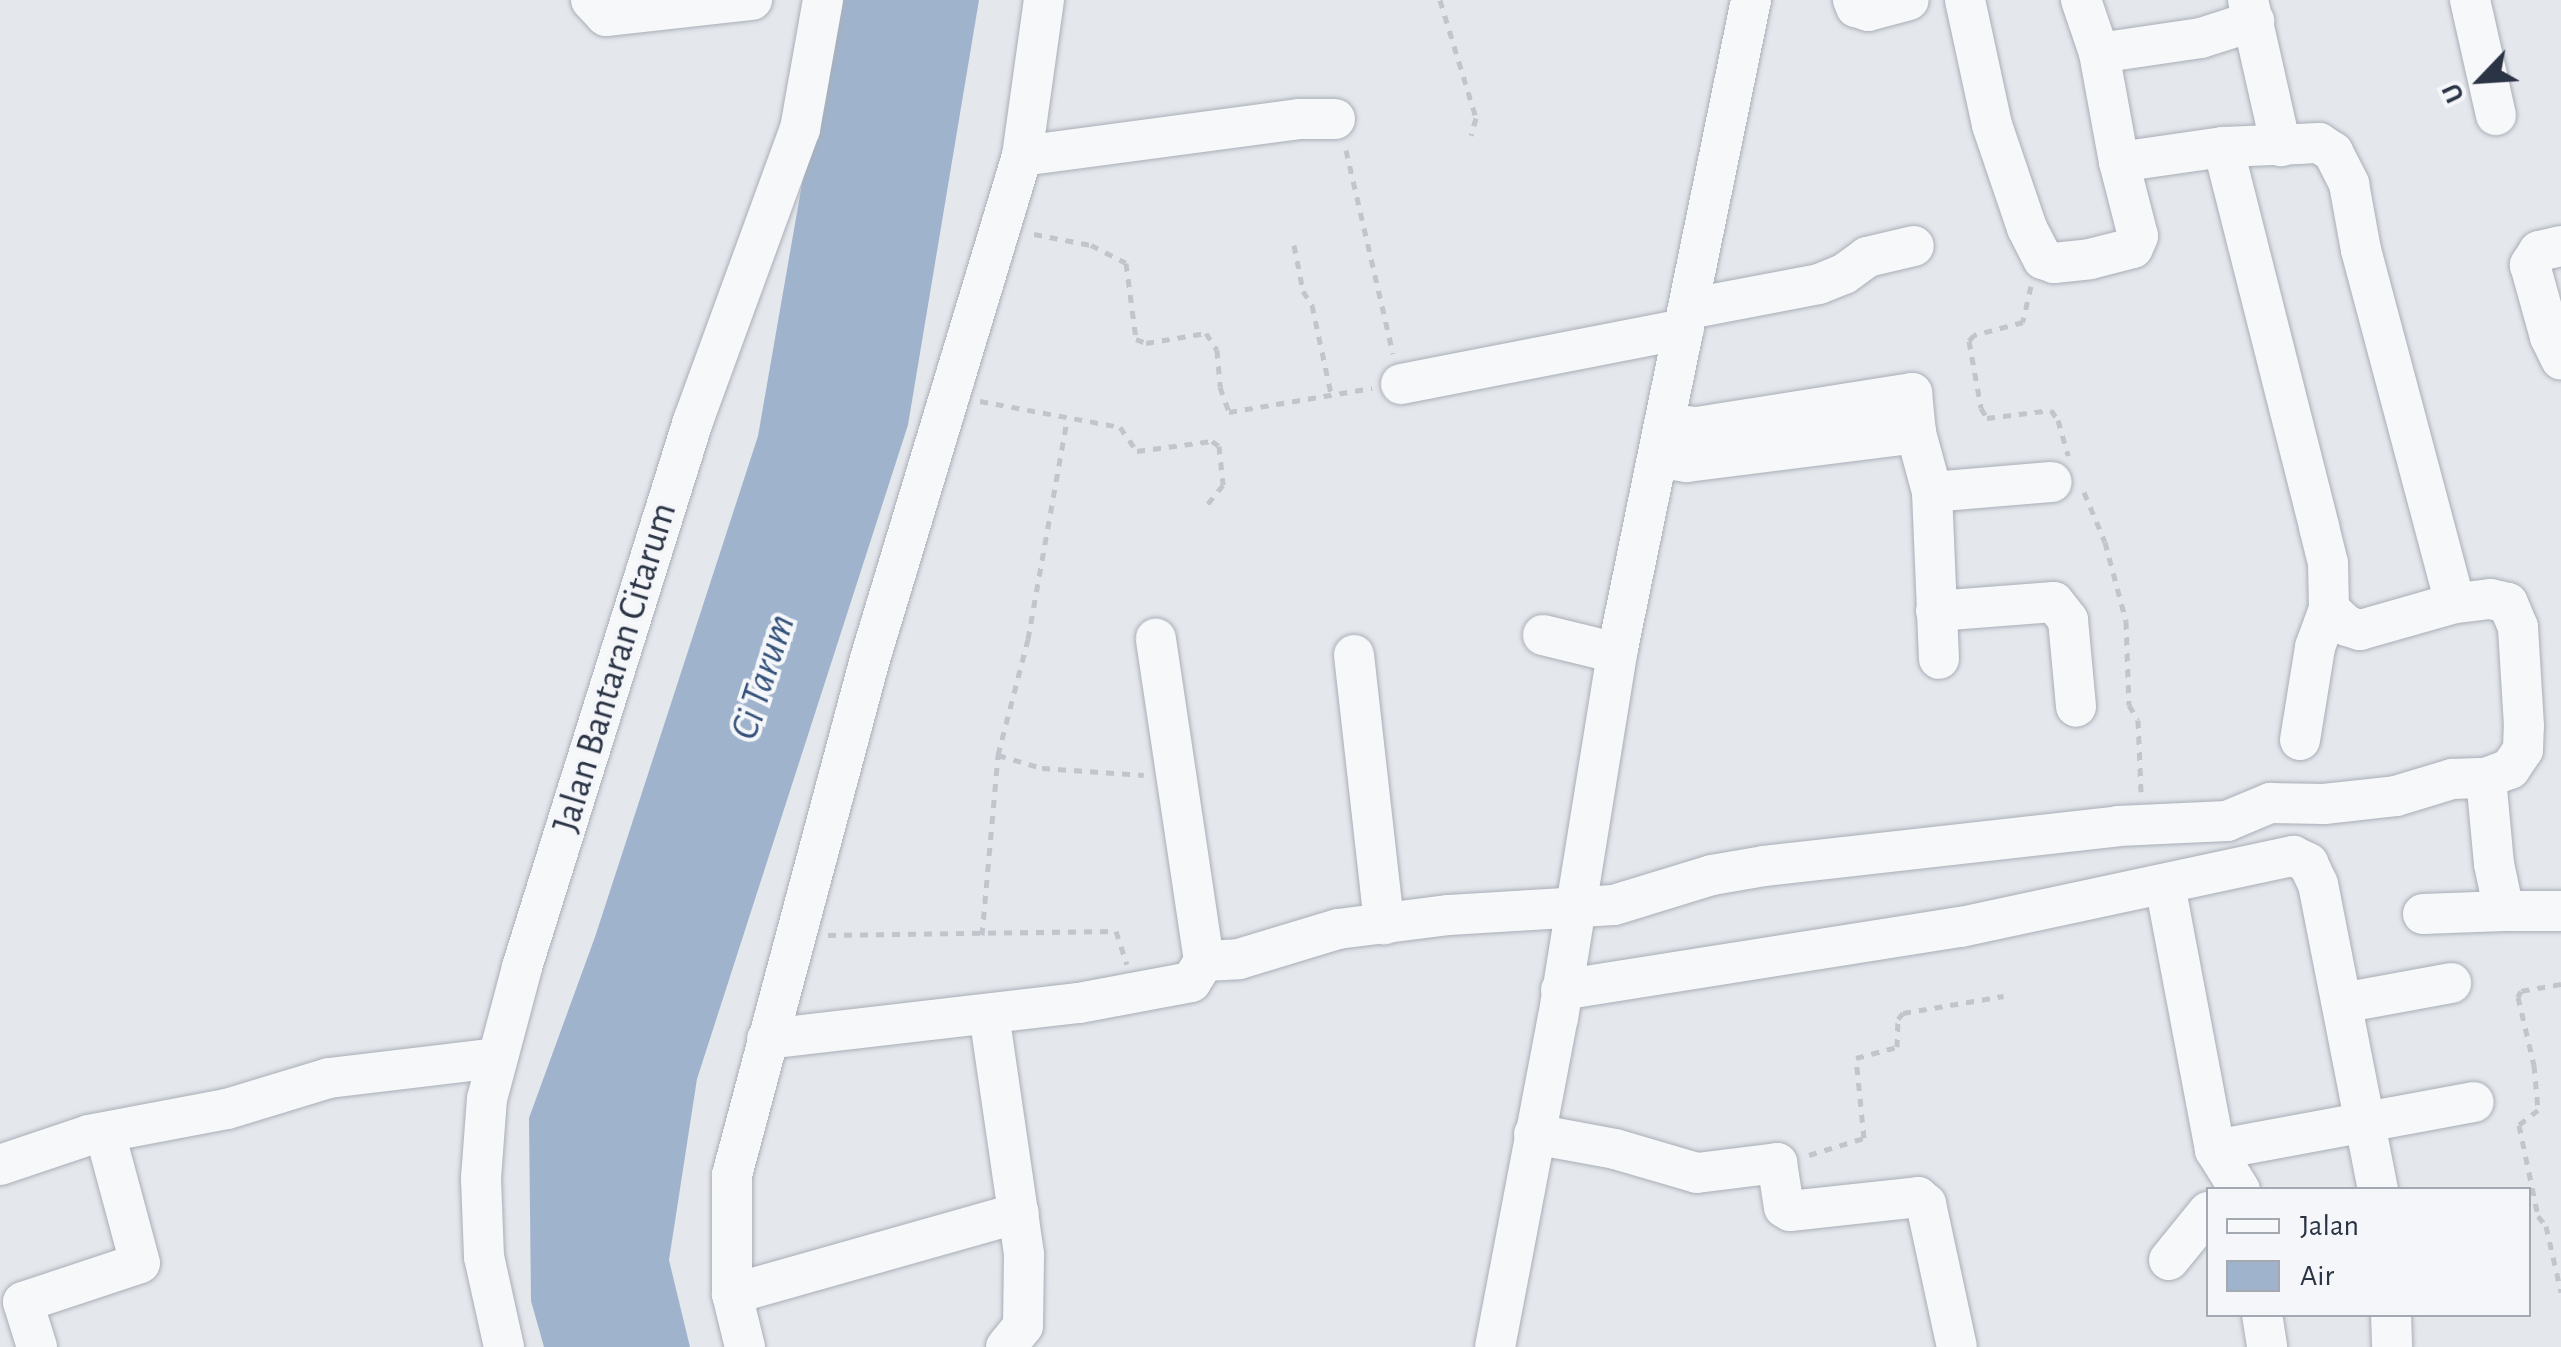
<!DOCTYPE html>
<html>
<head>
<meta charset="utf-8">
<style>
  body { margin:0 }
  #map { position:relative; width:2561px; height:1347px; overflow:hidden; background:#e4e7ec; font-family:"Alegreya Sans",sans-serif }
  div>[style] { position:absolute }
  .water>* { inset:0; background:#9fb4cc }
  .path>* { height:5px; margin-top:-2.5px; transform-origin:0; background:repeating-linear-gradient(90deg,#c2c5cb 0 8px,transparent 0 16px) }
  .roads { filter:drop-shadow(0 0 2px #a9aeb7) drop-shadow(0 0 2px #a9aeb7) }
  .minor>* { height:40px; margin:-20px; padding:0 20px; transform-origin:20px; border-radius:20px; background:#f7f8fa }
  span { translate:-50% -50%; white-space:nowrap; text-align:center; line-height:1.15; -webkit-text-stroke:8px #f4f6f9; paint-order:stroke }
  .street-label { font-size:38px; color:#2b3445 }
  .water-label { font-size:40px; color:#34527a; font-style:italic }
  .legend { position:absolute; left:2206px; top:1187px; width:325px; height:130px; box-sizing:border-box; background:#f4f6f9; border:2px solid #a4a8b1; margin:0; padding:12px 18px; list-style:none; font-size:30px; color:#2b3445 }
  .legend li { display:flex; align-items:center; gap:20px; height:50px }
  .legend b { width:50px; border:2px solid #a4a8b1 }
  .north { position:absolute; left:2431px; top:30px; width:100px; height:100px; -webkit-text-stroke:8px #f4f6f9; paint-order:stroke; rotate:245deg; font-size:28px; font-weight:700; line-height:40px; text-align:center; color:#2b3445 }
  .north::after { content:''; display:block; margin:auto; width:35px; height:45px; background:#2b3445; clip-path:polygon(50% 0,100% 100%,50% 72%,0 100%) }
</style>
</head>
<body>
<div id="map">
  <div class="water">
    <i style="clip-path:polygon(834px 0,979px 0,908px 425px,697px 1079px,669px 1260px,690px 1347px,544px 1347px,531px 1301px,529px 1118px,595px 937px,758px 436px)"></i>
  </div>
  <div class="path">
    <i style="left:1440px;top:0;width:123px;rotate:73deg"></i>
    <i style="left:1476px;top:118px;width:18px;rotate:106deg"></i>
    <i style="left:1346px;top:150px;width:209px;rotate:77deg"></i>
    <i style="left:1034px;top:234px;width:58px;rotate:10.9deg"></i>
    <i style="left:1091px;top:245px;width:39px;rotate:27deg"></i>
    <i style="left:1126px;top:263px;width:77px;rotate:82.5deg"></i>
    <i style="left:1136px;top:339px;width:11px;rotate:22deg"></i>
    <i style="left:1146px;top:343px;width:61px;rotate:-9.5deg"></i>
    <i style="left:1206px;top:333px;width:20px;rotate:57deg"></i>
    <i style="left:1217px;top:350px;width:37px;rotate:85deg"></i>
    <i style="left:1220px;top:387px;width:27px;rotate:70deg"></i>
    <i style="left:1229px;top:412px;width:145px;rotate:-9.5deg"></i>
    <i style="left:1294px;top:245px;width:47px;rotate:78.9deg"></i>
    <i style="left:1303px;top:291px;width:17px;rotate:57deg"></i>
    <i style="left:1312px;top:305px;width:91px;rotate:77.9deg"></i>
    <i style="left:2031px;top:286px;width:37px;rotate:103deg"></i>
    <i style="left:2023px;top:322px;width:51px;rotate:165.1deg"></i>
    <i style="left:1974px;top:335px;width:8px;rotate:130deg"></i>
    <i style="left:1969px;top:341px;width:68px;rotate:79.8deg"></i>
    <i style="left:1981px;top:408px;width:12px;rotate:59deg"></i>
    <i style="left:1987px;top:418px;width:64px;rotate:-7.1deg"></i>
    <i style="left:2051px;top:410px;width:12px;rotate:55deg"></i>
    <i style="left:2058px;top:420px;width:37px;rotate:74deg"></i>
    <i style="left:980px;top:401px;width:142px;rotate:10.5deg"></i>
    <i style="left:1120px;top:427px;width:29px;rotate:55deg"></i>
    <i style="left:1137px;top:451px;width:76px;rotate:-7.6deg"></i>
    <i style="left:1212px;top:441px;width:9px;rotate:36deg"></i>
    <i style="left:1219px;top:446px;width:39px;rotate:84deg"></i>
    <i style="left:1223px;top:485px;width:26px;rotate:129deg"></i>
    <i style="left:2084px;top:492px;width:54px;rotate:67.2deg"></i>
    <i style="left:2105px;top:542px;width:82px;rotate:75.1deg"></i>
    <i style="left:2126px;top:621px;width:84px;rotate:88deg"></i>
    <i style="left:2129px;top:705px;width:17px;rotate:59deg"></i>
    <i style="left:2138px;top:720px;width:72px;rotate:87.6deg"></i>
    <i style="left:998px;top:755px;width:46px;rotate:16.5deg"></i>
    <i style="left:1042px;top:768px;width:102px;rotate:3.9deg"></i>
    <i style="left:828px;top:935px;width:288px;rotate:-0.8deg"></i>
    <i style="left:1116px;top:931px;width:35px;rotate:72deg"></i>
    <i style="left:982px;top:935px;width:181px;rotate:-84.9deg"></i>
    <i style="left:998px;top:755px;width:120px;rotate:-75.5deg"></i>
    <i style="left:1028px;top:639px;width:223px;rotate:-79.9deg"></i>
    <i style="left:2561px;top:984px;width:41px;rotate:170.1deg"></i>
    <i style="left:2521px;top:991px;width:7px;rotate:117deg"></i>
    <i style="left:2518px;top:997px;width:70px;rotate:76.8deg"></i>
    <i style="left:2534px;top:1065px;width:45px;rotate:84.9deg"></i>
    <i style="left:2538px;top:1110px;width:24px;rotate:142deg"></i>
    <i style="left:2519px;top:1125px;width:93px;rotate:78.2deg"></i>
    <i style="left:2538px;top:1216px;width:13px;rotate:51deg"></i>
    <i style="left:2546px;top:1226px;width:68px;rotate:77.2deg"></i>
    <i style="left:1809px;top:1155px;width:58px;rotate:-17.2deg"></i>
    <i style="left:1864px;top:1138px;width:80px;rotate:-95.7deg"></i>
    <i style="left:1856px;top:1058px;width:42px;rotate:-15deg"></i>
    <i style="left:1897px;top:1047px;width:28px;rotate:-88deg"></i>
    <i style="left:1898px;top:1019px;width:8px;rotate:-50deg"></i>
    <i style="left:1903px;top:1013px;width:102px;rotate:-9.6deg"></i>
  </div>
  <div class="roads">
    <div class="minor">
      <i style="left:591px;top:0;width:22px;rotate:47deg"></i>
      <i style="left:606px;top:16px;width:147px;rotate:-6.3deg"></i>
      <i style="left:1853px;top:0;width:8px;rotate:67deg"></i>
      <i style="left:1856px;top:7px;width:13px;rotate:18deg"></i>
      <i style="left:1868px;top:11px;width:42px;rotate:-15deg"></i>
      <i style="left:1965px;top:0;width:128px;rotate:77.8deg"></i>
      <i style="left:1992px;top:125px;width:109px;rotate:71.2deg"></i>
      <i style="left:2027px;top:228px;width:35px;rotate:63deg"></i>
      <i style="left:2043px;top:259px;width:12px;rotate:20deg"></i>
      <i style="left:2054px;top:263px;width:36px;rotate:-6deg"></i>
      <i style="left:2090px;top:259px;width:44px;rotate:-14.3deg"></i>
      <i style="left:2133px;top:248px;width:13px;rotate:-67deg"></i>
      <i style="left:2138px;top:236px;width:76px;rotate:-104.4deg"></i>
      <i style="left:2119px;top:162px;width:105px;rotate:-8.2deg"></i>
      <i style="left:2223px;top:147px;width:75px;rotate:-2.3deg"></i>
      <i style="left:2298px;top:144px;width:21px;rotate:-3deg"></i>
      <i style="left:2319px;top:143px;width:17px;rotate:33deg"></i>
      <i style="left:2333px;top:152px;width:36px;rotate:63deg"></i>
      <i style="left:2349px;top:184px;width:67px;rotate:79.7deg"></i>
      <i style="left:2361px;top:250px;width:365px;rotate:75.1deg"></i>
      <i style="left:2081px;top:0;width:56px;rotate:71.2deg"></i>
      <i style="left:2099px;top:53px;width:111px;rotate:79.6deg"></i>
      <i style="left:2248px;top:0;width:150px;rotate:77.3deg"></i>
      <i style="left:2470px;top:0;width:118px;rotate:77.3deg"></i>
      <i style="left:2099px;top:53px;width:103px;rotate:-8.4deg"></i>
      <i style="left:2201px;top:38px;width:56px;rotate:-17.8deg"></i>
      <i style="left:1022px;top:156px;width:279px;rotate:-7.6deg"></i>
      <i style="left:1299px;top:119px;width:36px"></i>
      <i style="left:2561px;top:246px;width:23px;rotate:167deg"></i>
      <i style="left:2539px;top:251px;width:17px;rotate:123deg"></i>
      <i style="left:2530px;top:265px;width:75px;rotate:74.5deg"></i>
      <i style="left:2550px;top:337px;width:25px;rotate:64deg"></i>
      <i style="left:1688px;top:309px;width:133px;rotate:-10.8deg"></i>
      <i style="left:1819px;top:284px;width:27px;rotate:-22deg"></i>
      <i style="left:1844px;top:274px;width:29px;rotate:-36deg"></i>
      <i style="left:1867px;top:257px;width:48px;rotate:-13.2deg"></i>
      <i style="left:1401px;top:384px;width:288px;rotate:-11deg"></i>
      <i style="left:1666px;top:424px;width:31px;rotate:6deg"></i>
      <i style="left:1697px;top:427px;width:218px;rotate:-9deg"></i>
      <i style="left:1912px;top:393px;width:40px;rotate:84.3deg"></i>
      <i style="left:1916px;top:433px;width:61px;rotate:74.8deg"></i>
      <i style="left:1932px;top:492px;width:167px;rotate:87.6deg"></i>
      <i style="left:1658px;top:458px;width:29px;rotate:8deg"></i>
      <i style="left:1687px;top:462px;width:231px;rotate:-7.2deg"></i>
      <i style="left:1932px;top:492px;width:120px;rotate:-4.8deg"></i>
      <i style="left:1936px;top:611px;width:118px;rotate:-4.4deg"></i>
      <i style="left:2054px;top:602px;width:23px;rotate:52deg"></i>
      <i style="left:2068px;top:620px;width:87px;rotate:84.7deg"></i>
      <i style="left:1543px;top:635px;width:76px;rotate:13.7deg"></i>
      <i style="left:1354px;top:655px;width:271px;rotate:83.6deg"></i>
      <i style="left:2300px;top:740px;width:94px;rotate:-80.8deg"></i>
      <i style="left:2315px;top:647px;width:40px;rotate:-69.8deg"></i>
      <i style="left:2486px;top:778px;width:86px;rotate:84.7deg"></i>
      <i style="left:2494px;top:864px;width:48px;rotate:78deg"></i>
      <i style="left:2504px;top:911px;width:57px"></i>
      <i style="left:2165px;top:885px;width:270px;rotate:79.3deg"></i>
      <i style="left:2215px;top:1150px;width:47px;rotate:58deg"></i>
      <i style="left:2423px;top:914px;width:81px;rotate:-2.1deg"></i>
      <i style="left:1204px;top:961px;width:35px;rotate:-3deg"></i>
      <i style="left:1239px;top:959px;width:103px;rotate:-16.9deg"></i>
      <i style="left:1338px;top:929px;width:112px;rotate:-7.2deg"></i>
      <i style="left:1449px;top:915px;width:165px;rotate:-3.5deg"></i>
      <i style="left:1614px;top:905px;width:102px;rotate:-17deg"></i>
      <i style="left:1712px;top:875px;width:53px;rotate:-9.8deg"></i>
      <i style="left:1764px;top:866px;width:356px;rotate:-6.4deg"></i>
      <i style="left:2118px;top:826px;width:109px;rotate:-2.6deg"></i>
      <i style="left:2227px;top:821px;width:47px;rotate:-22.7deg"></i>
      <i style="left:2270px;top:803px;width:54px;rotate:1.1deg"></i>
      <i style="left:2324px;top:804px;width:72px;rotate:-6.3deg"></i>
      <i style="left:2396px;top:796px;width:59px;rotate:-16.9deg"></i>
      <i style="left:2452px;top:779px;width:34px;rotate:-2deg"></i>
      <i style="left:2486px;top:778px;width:26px;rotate:-21deg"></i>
      <i style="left:2510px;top:769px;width:23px;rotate:-56deg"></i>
      <i style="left:2523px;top:750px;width:24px;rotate:-88deg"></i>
      <i style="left:2524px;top:726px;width:99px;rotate:-93.5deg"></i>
      <i style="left:2518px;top:627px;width:26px;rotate:-113deg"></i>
      <i style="left:2508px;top:603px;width:18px;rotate:-167deg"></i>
      <i style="left:2490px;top:599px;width:35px;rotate:173deg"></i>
      <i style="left:2455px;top:603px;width:99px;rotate:164.1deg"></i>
      <i style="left:2360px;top:630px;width:14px;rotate:-163deg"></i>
      <i style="left:2347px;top:626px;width:25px;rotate:-137deg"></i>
      <i style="left:2329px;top:609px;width:46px;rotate:-91.2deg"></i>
      <i style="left:2328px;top:563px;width:38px;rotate:-104deg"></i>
      <i style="left:2319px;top:526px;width:391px;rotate:-104.2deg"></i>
      <i style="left:1561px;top:990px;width:405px;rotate:-9deg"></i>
      <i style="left:1961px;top:927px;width:340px;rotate:-12.1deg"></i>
      <i style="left:2293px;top:856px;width:17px;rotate:25deg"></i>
      <i style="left:2308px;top:863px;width:23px;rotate:65deg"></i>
      <i style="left:2318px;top:884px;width:312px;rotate:78.9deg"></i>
      <i style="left:2342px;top:1003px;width:111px;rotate:-10.4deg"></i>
      <i style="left:989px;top:1014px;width:244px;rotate:81.7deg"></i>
      <i style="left:1024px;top:1255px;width:71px;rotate:90.8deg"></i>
      <i style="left:1023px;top:1326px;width:27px;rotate:129deg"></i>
      <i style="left:767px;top:1039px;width:314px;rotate:-6.6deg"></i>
      <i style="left:1079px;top:1003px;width:114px;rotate:-10.6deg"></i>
      <i style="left:1191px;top:982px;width:25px;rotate:-58deg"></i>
      <i style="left:1204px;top:961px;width:326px;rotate:-98.5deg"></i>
      <i style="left:1534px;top:1134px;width:82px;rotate:10.5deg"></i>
      <i style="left:1615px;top:1149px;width:85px;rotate:16.3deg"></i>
      <i style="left:1697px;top:1173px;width:81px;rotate:-7.1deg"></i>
      <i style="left:1777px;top:1163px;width:45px;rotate:81deg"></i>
      <i style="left:1784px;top:1207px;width:7px;rotate:34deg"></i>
      <i style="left:1790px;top:1211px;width:129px;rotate:-6.2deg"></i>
      <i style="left:1918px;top:1197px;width:11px;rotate:41deg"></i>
      <i style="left:1926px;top:1204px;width:146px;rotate:77.8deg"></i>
      <i style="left:2215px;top:1150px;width:263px;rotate:-10.5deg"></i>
      <i style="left:0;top:1165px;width:94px;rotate:-18.6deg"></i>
      <i style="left:89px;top:1135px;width:140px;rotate:-10.7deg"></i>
      <i style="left:227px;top:1109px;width:107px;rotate:-16.9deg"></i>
      <i style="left:329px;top:1078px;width:169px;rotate:-6.8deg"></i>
      <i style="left:2169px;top:1260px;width:62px;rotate:-50.9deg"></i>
      <i style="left:732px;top:1294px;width:298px;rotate:-15.8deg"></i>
      <i style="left:2262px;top:1314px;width:33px;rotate:81deg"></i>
      <i style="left:2391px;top:1314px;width:33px;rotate:88deg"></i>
      <i style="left:37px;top:1347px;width:47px;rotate:-107.3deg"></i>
      <i style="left:23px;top:1302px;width:123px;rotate:-18.4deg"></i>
      <i style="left:140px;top:1263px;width:135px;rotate:-105.1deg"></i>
      <i style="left:504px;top:1347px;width:92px;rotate:-102.5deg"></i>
      <i style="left:484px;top:1257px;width:79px;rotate:-92.2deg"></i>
      <i style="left:481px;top:1178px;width:79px;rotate:-85.7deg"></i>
      <i style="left:487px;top:1099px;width:137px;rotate:-75.1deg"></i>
      <i style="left:522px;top:967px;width:572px;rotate:-72.61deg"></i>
      <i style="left:693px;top:421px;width:311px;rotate:-69.9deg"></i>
      <i style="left:800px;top:129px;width:131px;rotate:-79.9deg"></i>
      <i style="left:745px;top:1347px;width:55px;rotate:-103.8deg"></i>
      <i style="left:732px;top:1294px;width:119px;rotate:-90deg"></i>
      <i style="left:732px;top:1175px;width:534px;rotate:-75.03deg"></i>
      <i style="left:870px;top:659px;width:525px;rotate:-73.19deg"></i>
      <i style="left:1022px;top:156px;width:158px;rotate:-82deg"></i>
      <i style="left:1495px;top:1347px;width:335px;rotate:-79.2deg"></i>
      <i style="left:1558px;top:1018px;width:370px;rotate:-80.8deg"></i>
      <i style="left:1617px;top:653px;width:667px;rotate:-78.4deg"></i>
    </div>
  </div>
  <div class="street-label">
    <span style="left:616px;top:668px;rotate:-73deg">Jalan Bantaran Citarum</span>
  </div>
  <div class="water-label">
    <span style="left:763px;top:677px;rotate:-72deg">Ci Tarum</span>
  </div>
  <ul class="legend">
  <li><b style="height:12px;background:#f7f8fa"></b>Jalan</li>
  <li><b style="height:28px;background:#9fb4cc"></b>Air</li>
  </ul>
  <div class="north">U</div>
</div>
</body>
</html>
